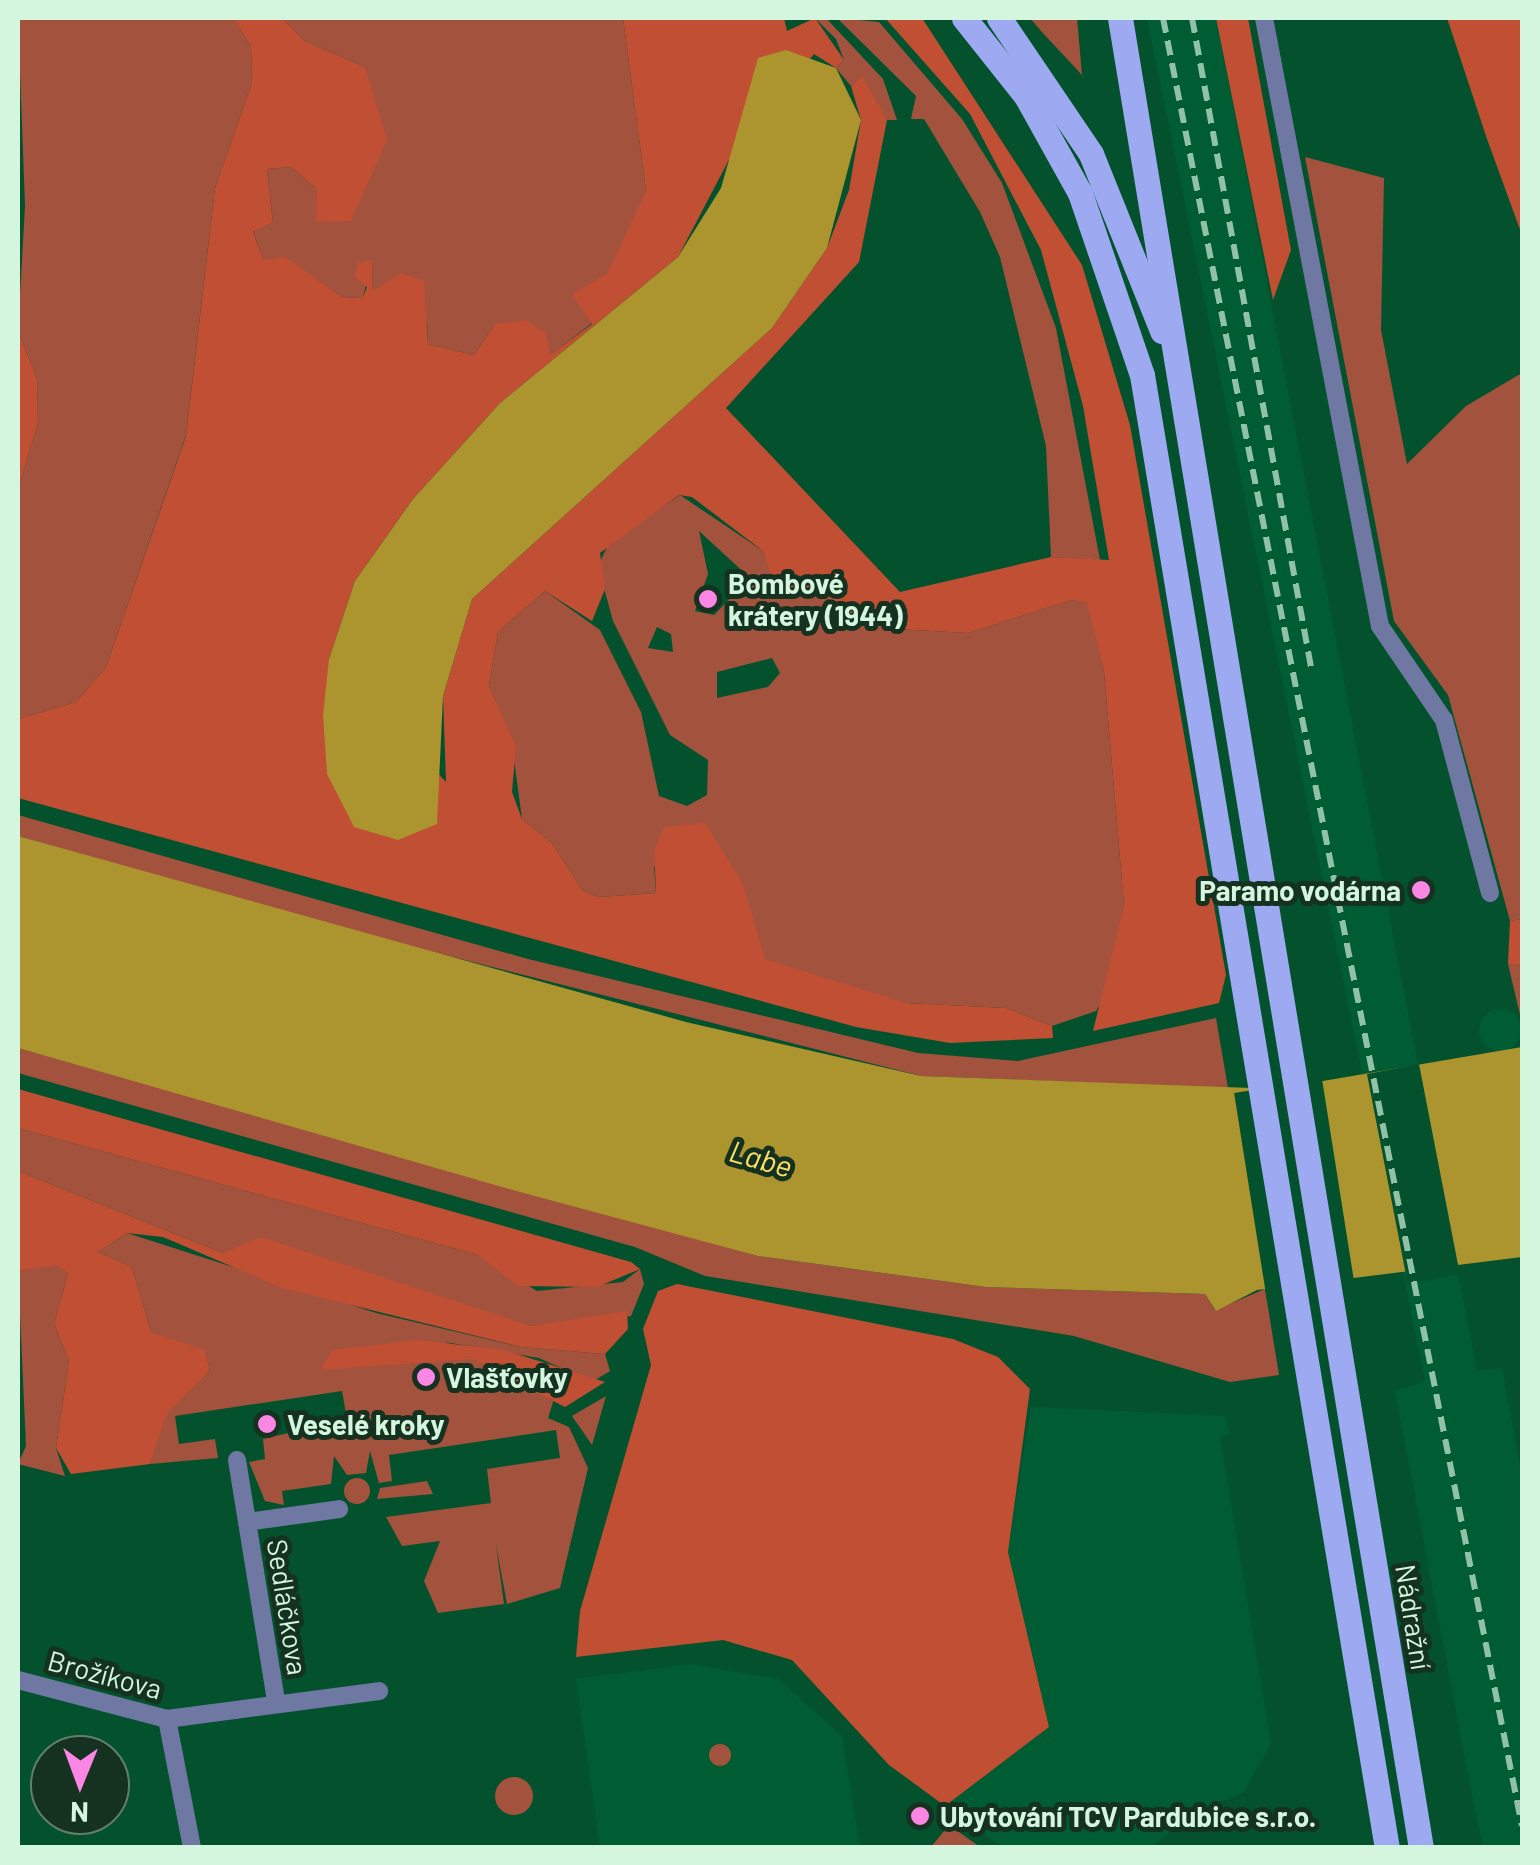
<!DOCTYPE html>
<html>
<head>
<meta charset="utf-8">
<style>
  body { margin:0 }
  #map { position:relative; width:1540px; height:1865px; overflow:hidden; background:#04522d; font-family:Barlow,sans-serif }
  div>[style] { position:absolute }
  .built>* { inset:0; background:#005d33 }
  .round { border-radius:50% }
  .green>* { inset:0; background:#a2523d }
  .forest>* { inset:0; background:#c04f33 }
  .water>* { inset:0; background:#ac942e }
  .pier>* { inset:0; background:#04522d; transform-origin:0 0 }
  .minor>* { height:18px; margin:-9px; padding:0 9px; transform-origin:9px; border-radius:9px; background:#6f78a3 }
  .primary>* { height:25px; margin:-12.5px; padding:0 12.5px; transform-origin:12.5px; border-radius:12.5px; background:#9daaf1 }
  .rail>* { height:6px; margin-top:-3px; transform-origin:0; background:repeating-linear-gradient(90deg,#92c2a6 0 15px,transparent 0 23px) }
  .dots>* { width:28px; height:28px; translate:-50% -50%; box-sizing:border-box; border:5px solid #153120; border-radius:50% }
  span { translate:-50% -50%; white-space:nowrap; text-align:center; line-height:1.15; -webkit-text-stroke:10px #153120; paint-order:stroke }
  .poi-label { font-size:28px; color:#d4f5de; font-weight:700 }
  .left { translate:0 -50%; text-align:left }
  .right { translate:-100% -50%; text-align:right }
  .street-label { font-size:28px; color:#d4f5de }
  .water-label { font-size:30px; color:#fedf64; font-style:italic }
  .frame { position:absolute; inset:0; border:20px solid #d4f5de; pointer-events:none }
  .north { position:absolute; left:30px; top:1735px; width:100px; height:100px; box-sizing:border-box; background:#153120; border:2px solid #617f6c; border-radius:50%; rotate:181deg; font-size:28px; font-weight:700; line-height:40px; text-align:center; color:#d4f5de }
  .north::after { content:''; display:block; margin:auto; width:35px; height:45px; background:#fc86e4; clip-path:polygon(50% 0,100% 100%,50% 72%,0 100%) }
</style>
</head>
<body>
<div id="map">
  <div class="built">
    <i style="clip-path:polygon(1147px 18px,1216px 18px,1477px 1371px,1502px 1368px,1522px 1478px,1522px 1847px,1483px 1847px,1468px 1775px,1395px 1391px,1425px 1381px)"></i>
    <i class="round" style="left:1479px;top:1009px;width:42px;height:42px"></i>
    <i style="clip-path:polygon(1031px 1407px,1225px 1416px,1229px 1434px,1220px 1437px,1271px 1743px,1243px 1793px,1191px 1814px,1152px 1847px,1003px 1847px,945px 1806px,1049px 1727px,1008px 1552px)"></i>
    <i style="clip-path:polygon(691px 1664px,778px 1679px,842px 1736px,860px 1847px,600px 1847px,576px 1679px)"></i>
  </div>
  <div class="green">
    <i style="clip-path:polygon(18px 18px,233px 18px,251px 47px,252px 83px,215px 188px,186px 435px,106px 667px,76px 702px,18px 719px,18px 490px,38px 423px,37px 379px,18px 330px,25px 206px)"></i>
    <i style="clip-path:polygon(282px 18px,623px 18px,646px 191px,592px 323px,549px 356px,495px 324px,474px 355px,428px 344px,427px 323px,373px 292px,372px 261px,363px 297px,344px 298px,285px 258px,263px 261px,253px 230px,273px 223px,267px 169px,291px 167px,317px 189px,365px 67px,305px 41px)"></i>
    <i style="clip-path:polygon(815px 18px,826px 18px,883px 79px,897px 120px,887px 120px,861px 77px,851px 86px,836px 68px,844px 60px,836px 39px)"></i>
    <i style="clip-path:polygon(837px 18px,879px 22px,962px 119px,1002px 183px,1056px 328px,1100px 560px,1051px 557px,1046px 446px,1000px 257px,980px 212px,924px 119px,911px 119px,916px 96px)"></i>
    <i style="clip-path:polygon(1030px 18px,1077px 18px,1082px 75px,1041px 31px)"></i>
    <i style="clip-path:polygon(1305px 157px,1384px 178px,1381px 330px,1407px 464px,1466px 406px,1522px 373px,1522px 919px,1510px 921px,1448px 695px,1394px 621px)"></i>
    <i style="clip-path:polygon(evenodd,680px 495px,763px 551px,771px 575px,896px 629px,968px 633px,1072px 600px,1088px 603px,1104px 672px,1124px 905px,1109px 990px,1096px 1011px,1052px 1026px,1006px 1008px,906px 1003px,788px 972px,764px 959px,733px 868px,654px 867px,656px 893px,599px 897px,583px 891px,552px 843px,522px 819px,511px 737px,489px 686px,498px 632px,545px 591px,600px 630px,641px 712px,659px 796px,687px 806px,707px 795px,708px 760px,670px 735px,613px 621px,598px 566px,609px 543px,680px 495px,699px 531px,750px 578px,714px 615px,695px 611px,708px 574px,699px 531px,680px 495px,657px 627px,671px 634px,673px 652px,648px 648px,657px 627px,680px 495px,772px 658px,780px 673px,768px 687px,717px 698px,717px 672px,772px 658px)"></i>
    <i style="clip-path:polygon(18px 815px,528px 959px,918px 1053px,1018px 1061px,1216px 1018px,1228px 1088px,921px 1076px,296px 917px,18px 836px)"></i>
    <i style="clip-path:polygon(1508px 964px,1522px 966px,1522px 1023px,1516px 998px)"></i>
    <i style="clip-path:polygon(18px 1048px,758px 1256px,986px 1287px,1205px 1294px,1215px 1310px,1265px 1289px,1279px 1375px,1230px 1382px,1074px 1336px,705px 1276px,635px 1247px,18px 1073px)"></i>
    <i style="clip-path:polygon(18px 1128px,478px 1255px,537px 1291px,623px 1282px,640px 1269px,644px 1284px,631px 1316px,531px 1326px,238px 1249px,223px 1253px,18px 1171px)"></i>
    <i style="clip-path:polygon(127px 1233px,376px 1313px,521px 1347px,605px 1354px,610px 1371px,592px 1382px,539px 1358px,445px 1342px,559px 1383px,548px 1418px,569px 1427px,588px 1468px,560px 1588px,507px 1604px,496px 1545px,504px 1604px,438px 1613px,424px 1581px,440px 1541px,402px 1546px,386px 1517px,491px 1503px,487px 1469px,560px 1458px,556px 1430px,389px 1455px,392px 1481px,379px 1483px,370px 1451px,366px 1473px,347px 1475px,334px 1456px,331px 1484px,282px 1491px,284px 1505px,265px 1501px,249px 1462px,265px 1459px,263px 1439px,347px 1419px,342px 1391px,175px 1416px,179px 1444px,215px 1439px,218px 1458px,150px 1464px,166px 1413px,210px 1371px,205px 1351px,151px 1332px,132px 1267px,98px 1252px)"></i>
    <i style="clip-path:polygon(56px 1264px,68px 1273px,54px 1324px,69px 1361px,56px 1448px,65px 1476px,18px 1464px,26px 1446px,18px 1271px)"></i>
    <i style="clip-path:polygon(606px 1396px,592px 1445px,572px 1416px)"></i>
    <i class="round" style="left:344px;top:1478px;width:26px;height:26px"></i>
    <i style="clip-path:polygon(427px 1481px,433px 1494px,377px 1499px,380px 1488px)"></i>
    <i class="round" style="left:709px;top:1744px;width:22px;height:22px"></i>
    <i class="round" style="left:495px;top:1777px;width:38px;height:38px"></i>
    <i style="clip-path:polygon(949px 1825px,980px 1847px,931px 1847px)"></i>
  </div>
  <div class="forest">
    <i style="clip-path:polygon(233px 18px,282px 18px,305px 41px,365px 67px,387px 140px,351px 221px,316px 222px,317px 189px,291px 167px,267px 169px,273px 223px,253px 231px,263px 260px,285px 257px,344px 298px,363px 297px,367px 287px,355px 277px,358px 263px,372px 260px,373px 291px,401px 273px,424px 281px,428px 344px,474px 355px,495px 324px,526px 320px,546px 333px,550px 355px,592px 324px,572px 294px,607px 274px,646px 191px,623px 18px,784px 18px,787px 31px,815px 18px,844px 60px,836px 68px,814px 54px,732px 154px,678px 257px,500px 403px,413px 499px,355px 581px,329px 659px,446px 782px,443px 696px,472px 599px,772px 328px,827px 248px,849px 190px,861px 120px,851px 86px,862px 76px,887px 120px,859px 262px,726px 408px,900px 592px,1051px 557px,1109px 560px,1083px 406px,1041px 250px,970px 114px,885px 18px,922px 18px,1082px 265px,1130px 425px,1226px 975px,1219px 1003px,1093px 1031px,1124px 905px,1104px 672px,1087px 603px,1072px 600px,968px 633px,896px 629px,770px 574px,763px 551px,692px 497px,679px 495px,600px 553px,605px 589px,592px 621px,545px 591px,498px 632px,489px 686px,516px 746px,512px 792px,522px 819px,552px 843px,583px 891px,599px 897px,656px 893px,654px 850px,664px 827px,705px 823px,743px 884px,765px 959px,906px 1003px,1006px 1008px,1052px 1026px,1053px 1038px,950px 1043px,856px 1027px,18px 798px,18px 719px,76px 702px,106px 667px,186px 436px,215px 188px,252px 83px,251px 47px)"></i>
    <i style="clip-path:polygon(1216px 18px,1248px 18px,1291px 250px,1273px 300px)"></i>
    <i style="clip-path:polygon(1447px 18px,1522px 18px,1522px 235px,1487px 139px)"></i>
    <i style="clip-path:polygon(18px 330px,37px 379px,38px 423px,18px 490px)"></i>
    <i style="clip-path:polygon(1522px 919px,1522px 966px,1508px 964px,1510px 921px)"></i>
    <i style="clip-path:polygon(18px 1089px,631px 1262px,640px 1269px,597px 1287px,518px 1286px,478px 1255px,18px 1128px)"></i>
    <i style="clip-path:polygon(18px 1171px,223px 1253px,261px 1237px,531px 1326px,627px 1311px,628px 1329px,605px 1354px,521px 1347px,282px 1288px,163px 1237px,127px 1233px,98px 1252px,132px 1267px,151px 1332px,205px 1350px,210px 1371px,167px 1413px,150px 1464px,71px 1474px,56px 1448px,69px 1361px,54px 1324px,68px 1273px,56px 1265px,18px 1271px)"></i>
    <i style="clip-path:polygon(677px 1284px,953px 1339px,998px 1357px,1030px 1389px,1008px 1552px,1049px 1727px,945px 1806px,889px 1765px,792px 1660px,723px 1640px,576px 1657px,580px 1611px,651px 1365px,643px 1329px,658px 1291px)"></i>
    <i style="clip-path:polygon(418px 1340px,504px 1350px,605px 1382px,565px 1407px,472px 1359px,321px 1370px,332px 1350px)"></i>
  </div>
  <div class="water">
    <i style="clip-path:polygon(786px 50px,836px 68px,861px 120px,827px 248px,772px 328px,472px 599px,443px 696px,437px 824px,398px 840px,354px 827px,327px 774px,323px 715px,329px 659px,355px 581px,413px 499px,500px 403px,678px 257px,721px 188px,758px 58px)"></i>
    <i style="clip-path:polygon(18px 836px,686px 1022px,921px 1076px,1276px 1089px,1522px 1047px,1522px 1257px,1257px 1290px,1216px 1311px,1205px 1294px,986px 1287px,758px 1256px,520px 1192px,18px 1048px)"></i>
  </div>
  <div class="pier">
    <i style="left:1419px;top:1064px;width:214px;height:53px;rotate:79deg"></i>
    <i style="left:1322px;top:1079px;width:209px;height:89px;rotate:81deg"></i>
  </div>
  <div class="minor">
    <i style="left:1264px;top:18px;width:619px;rotate:79.2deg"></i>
    <i style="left:1380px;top:626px;width:114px;rotate:55.8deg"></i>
    <i style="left:1444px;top:720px;width:179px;rotate:75.1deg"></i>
    <i style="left:237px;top:1460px;width:244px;rotate:80.8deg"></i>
    <i style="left:247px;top:1522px;width:93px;rotate:-8deg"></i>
    <i style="left:18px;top:1680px;width:154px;rotate:14.7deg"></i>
    <i style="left:167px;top:1719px;width:131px;rotate:79deg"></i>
    <i style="left:167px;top:1719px;width:214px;rotate:-7.5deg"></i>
  </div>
  <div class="primary">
    <i style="left:964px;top:18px;width:100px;rotate:51.5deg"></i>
    <i style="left:1026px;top:96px;width:111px;rotate:60.9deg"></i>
    <i style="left:1080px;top:193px;width:192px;rotate:71.2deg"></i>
    <i style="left:1142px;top:375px;width:1493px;rotate:80.56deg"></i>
    <i style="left:999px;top:18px;width:164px;rotate:55.9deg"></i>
    <i style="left:1091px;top:154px;width:191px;rotate:68.1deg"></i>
    <i style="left:1120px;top:18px;width:1855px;rotate:80.66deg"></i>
  </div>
  <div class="rail">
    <i style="left:1163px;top:18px;width:1843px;rotate:78.77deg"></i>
    <i style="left:1192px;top:18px;width:660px;rotate:79.61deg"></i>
  </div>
  <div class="dots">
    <i style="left:708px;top:599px;background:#fc86e4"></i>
    <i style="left:1421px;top:890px;background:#fc86e4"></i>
    <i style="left:426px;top:1377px;background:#fc86e4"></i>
    <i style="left:267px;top:1424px;background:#fc86e4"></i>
    <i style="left:920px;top:1816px;background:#fc86e4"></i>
  </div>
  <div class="poi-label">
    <span class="left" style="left:728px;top:599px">Bombové<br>krátery (1944)</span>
    <span class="right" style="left:1401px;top:890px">Paramo vodárna</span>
    <span class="left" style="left:446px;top:1377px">Vlašťovky</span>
    <span class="left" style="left:287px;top:1424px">Veselé kroky</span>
    <span class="left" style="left:940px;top:1816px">Ubytování TCV Pardubice s.r.o.</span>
  </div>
  <div class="street-label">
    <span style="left:288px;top:1607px;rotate:81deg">Sedláčkova</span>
    <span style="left:1414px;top:1617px;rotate:81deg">Nádražní</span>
    <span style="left:105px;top:1674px;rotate:15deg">Brožíkova</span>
  </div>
  <div class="water-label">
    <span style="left:761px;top:1158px;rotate:16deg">Labe</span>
  </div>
  <div class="frame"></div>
  <div class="north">N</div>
</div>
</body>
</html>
